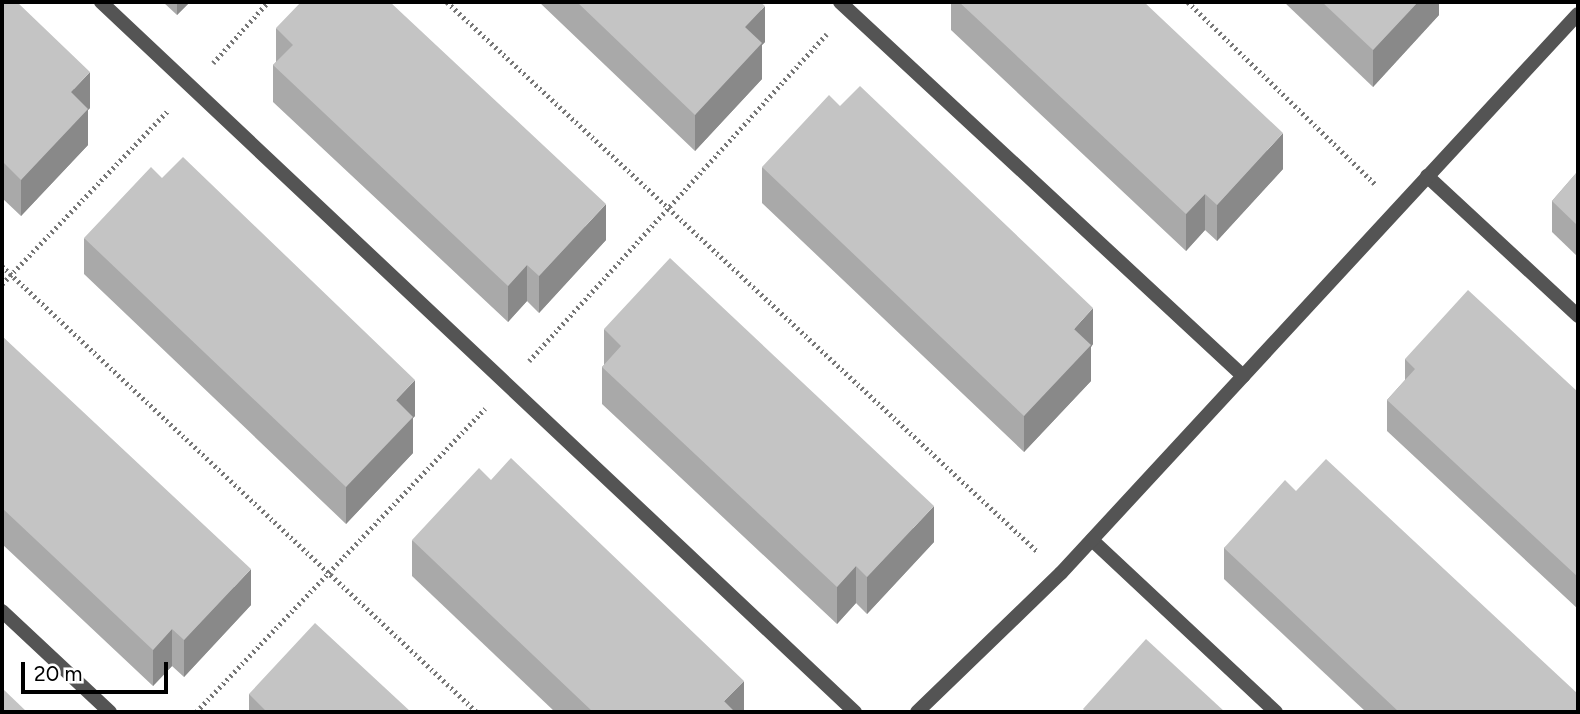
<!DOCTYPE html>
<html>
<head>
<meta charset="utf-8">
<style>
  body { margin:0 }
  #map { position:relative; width:1580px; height:714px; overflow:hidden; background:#fff; font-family:Figtree,sans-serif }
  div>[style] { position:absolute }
  .path>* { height:4.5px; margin-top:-2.25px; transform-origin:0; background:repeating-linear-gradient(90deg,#767676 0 2px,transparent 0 5.5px) }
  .street>* { height:14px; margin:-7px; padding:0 7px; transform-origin:7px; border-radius:7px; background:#545454 }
  .wall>* { inset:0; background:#a9a9a9 }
  .shaded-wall>* { inset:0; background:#898989 }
  .building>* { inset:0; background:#c4c4c4 }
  span { translate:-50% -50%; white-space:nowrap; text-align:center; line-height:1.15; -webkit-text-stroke:5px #fff; paint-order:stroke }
  .frame { position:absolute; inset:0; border:4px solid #000; pointer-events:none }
  .scale { position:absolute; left:21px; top:662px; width:147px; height:32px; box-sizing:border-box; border:4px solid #000; border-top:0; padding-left:9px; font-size:21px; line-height:24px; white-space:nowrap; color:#000; -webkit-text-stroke:5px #fff; paint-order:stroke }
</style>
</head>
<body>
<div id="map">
  <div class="path">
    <i style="left:447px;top:2px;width:806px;rotate:42.94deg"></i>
    <i style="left:1188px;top:2px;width:261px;rotate:44.2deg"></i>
    <i style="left:213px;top:63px;width:82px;rotate:-48deg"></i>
    <i style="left:2px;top:266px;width:652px;rotate:43.2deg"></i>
    <i style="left:2px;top:284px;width:240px;rotate:-46.3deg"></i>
    <i style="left:529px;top:361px;width:442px;rotate:-47.7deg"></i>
    <i style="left:196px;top:712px;width:419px;rotate:-46.4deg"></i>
  </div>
  <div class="street">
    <i style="left:101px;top:2px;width:1036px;rotate:43.28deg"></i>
    <i style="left:840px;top:2px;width:550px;rotate:42.86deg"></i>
    <i style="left:1427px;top:176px;width:206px;rotate:42.8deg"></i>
    <i style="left:1092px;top:540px;width:252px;rotate:43.1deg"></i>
    <i style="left:2px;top:611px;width:148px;rotate:43.1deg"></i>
    <i style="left:917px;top:712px;width:200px;rotate:-44deg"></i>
    <i style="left:1061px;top:573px;width:761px;rotate:-47.24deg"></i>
  </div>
  <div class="wall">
    <i style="clip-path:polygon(2px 2px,90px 108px,88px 110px,88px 145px,21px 216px,2px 198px)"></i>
    <i style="clip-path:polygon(163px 2px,190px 2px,177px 15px)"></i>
    <i style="clip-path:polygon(539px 2px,760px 2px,765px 42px,762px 45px,762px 79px,695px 151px)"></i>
    <i style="clip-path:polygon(951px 2px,1144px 2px,1283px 169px,1217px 241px,1205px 230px,1186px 251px,951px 30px)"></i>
    <i style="clip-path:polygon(1284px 2px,1439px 2px,1439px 15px,1373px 87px)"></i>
    <i style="clip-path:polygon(276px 28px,606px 240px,539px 313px,527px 301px,508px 322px,273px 102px,273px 65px,276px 62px)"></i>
    <i style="clip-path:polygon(762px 167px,1093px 344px,1091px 347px,1091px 381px,1024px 452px,762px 203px)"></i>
    <i style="clip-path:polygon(1578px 171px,1578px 257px,1552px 232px,1552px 201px)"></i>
    <i style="clip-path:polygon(84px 238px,415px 416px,413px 418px,413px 453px,346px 524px,84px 274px)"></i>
    <i style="clip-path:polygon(604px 329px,934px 542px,867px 614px,856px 603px,837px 624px,602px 404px,602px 367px,604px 365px)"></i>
    <i style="clip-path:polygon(2px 336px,251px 605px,184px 677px,172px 666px,153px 686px,2px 544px)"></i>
    <i style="clip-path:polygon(1405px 359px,1578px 392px,1578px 609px,1387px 431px,1387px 400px,1405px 380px)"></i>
    <i style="clip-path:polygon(1296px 491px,1578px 712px,1366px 712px,1224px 579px,1224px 548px)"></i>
    <i style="clip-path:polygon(412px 540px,744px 712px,555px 712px,412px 576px)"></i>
    <i style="clip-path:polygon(249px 694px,411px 712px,249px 712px)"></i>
  </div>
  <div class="shaded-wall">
    <i style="clip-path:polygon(177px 2px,190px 2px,177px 15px)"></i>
    <i style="clip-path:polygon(1418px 2px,1439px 2px,1439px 15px,1373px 87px,1373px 50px)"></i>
    <i style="clip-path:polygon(765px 6px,765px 42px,762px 45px,762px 79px,695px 151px,695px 115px,745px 27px)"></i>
    <i style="clip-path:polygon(90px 72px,90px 108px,88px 110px,88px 145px,21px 216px,21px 180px,71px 92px)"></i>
    <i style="clip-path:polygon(1283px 133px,1283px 169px,1217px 241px,1217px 205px)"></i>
    <i style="clip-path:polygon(1205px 194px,1205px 230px,1186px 251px,1186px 214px)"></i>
    <i style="clip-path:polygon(606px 204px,606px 240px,539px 313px,539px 276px)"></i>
    <i style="clip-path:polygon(527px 265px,527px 301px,508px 322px,508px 286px)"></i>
    <i style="clip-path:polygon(1093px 308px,1093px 344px,1091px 347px,1091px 381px,1024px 452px,1024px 416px,1074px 329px)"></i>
    <i style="clip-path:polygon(415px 380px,415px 416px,413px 418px,413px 453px,346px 524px,346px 487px,396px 400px)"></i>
    <i style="clip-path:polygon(934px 506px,934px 542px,867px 614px,867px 577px)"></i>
    <i style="clip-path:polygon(856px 566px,856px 603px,837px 624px,837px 587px)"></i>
    <i style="clip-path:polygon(251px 569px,251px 605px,184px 677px,184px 640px)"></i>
    <i style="clip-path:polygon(172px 629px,172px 666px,153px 686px,153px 650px)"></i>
    <i style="clip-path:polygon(744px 681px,744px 712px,724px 712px,724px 701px)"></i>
  </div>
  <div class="building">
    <i style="clip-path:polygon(2px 2px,17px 2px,90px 72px,71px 92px,88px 109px,21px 180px,2px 161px)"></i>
    <i style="clip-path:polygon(301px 2px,390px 2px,606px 204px,539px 276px,527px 265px,508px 286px,273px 65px,293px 45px,276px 28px)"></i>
    <i style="clip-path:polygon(577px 2px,760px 2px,765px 6px,745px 27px,762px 43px,695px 115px)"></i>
    <i style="clip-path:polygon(959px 2px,1144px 2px,1283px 133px,1217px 205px,1205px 194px,1186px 214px)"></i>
    <i style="clip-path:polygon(1322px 2px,1418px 2px,1373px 50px)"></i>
    <i style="clip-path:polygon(860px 86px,1093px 308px,1074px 329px,1091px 345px,1024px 416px,762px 167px,829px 95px,840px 106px)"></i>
    <i style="clip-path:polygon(183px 157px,415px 380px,396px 400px,413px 417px,346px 487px,84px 238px,151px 167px,162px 178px)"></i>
    <i style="clip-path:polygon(1578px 171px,1578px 226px,1552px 201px)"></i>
    <i style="clip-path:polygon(670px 258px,934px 506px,867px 577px,856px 566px,837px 587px,602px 367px,621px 346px,604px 329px)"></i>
    <i style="clip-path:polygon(1468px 290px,1578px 392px,1578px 577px,1387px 400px,1415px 369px,1405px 359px)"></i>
    <i style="clip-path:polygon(2px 336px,251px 569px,184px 640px,172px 629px,153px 650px,2px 508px)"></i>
    <i style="clip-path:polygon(511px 458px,744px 681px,724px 701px,735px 712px,593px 712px,412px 540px,479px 468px,491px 480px)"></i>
    <i style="clip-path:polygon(1326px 459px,1578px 694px,1578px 712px,1399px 712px,1224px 548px,1285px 480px,1296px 491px)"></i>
    <i style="clip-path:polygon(315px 623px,411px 712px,265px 712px,266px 711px,249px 694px)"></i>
    <i style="clip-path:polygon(1146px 639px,1225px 712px,1086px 712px,1083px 709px)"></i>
    <i style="clip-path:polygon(2px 688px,27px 712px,2px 712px)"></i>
  </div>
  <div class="frame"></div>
  <div class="scale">20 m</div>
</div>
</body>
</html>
